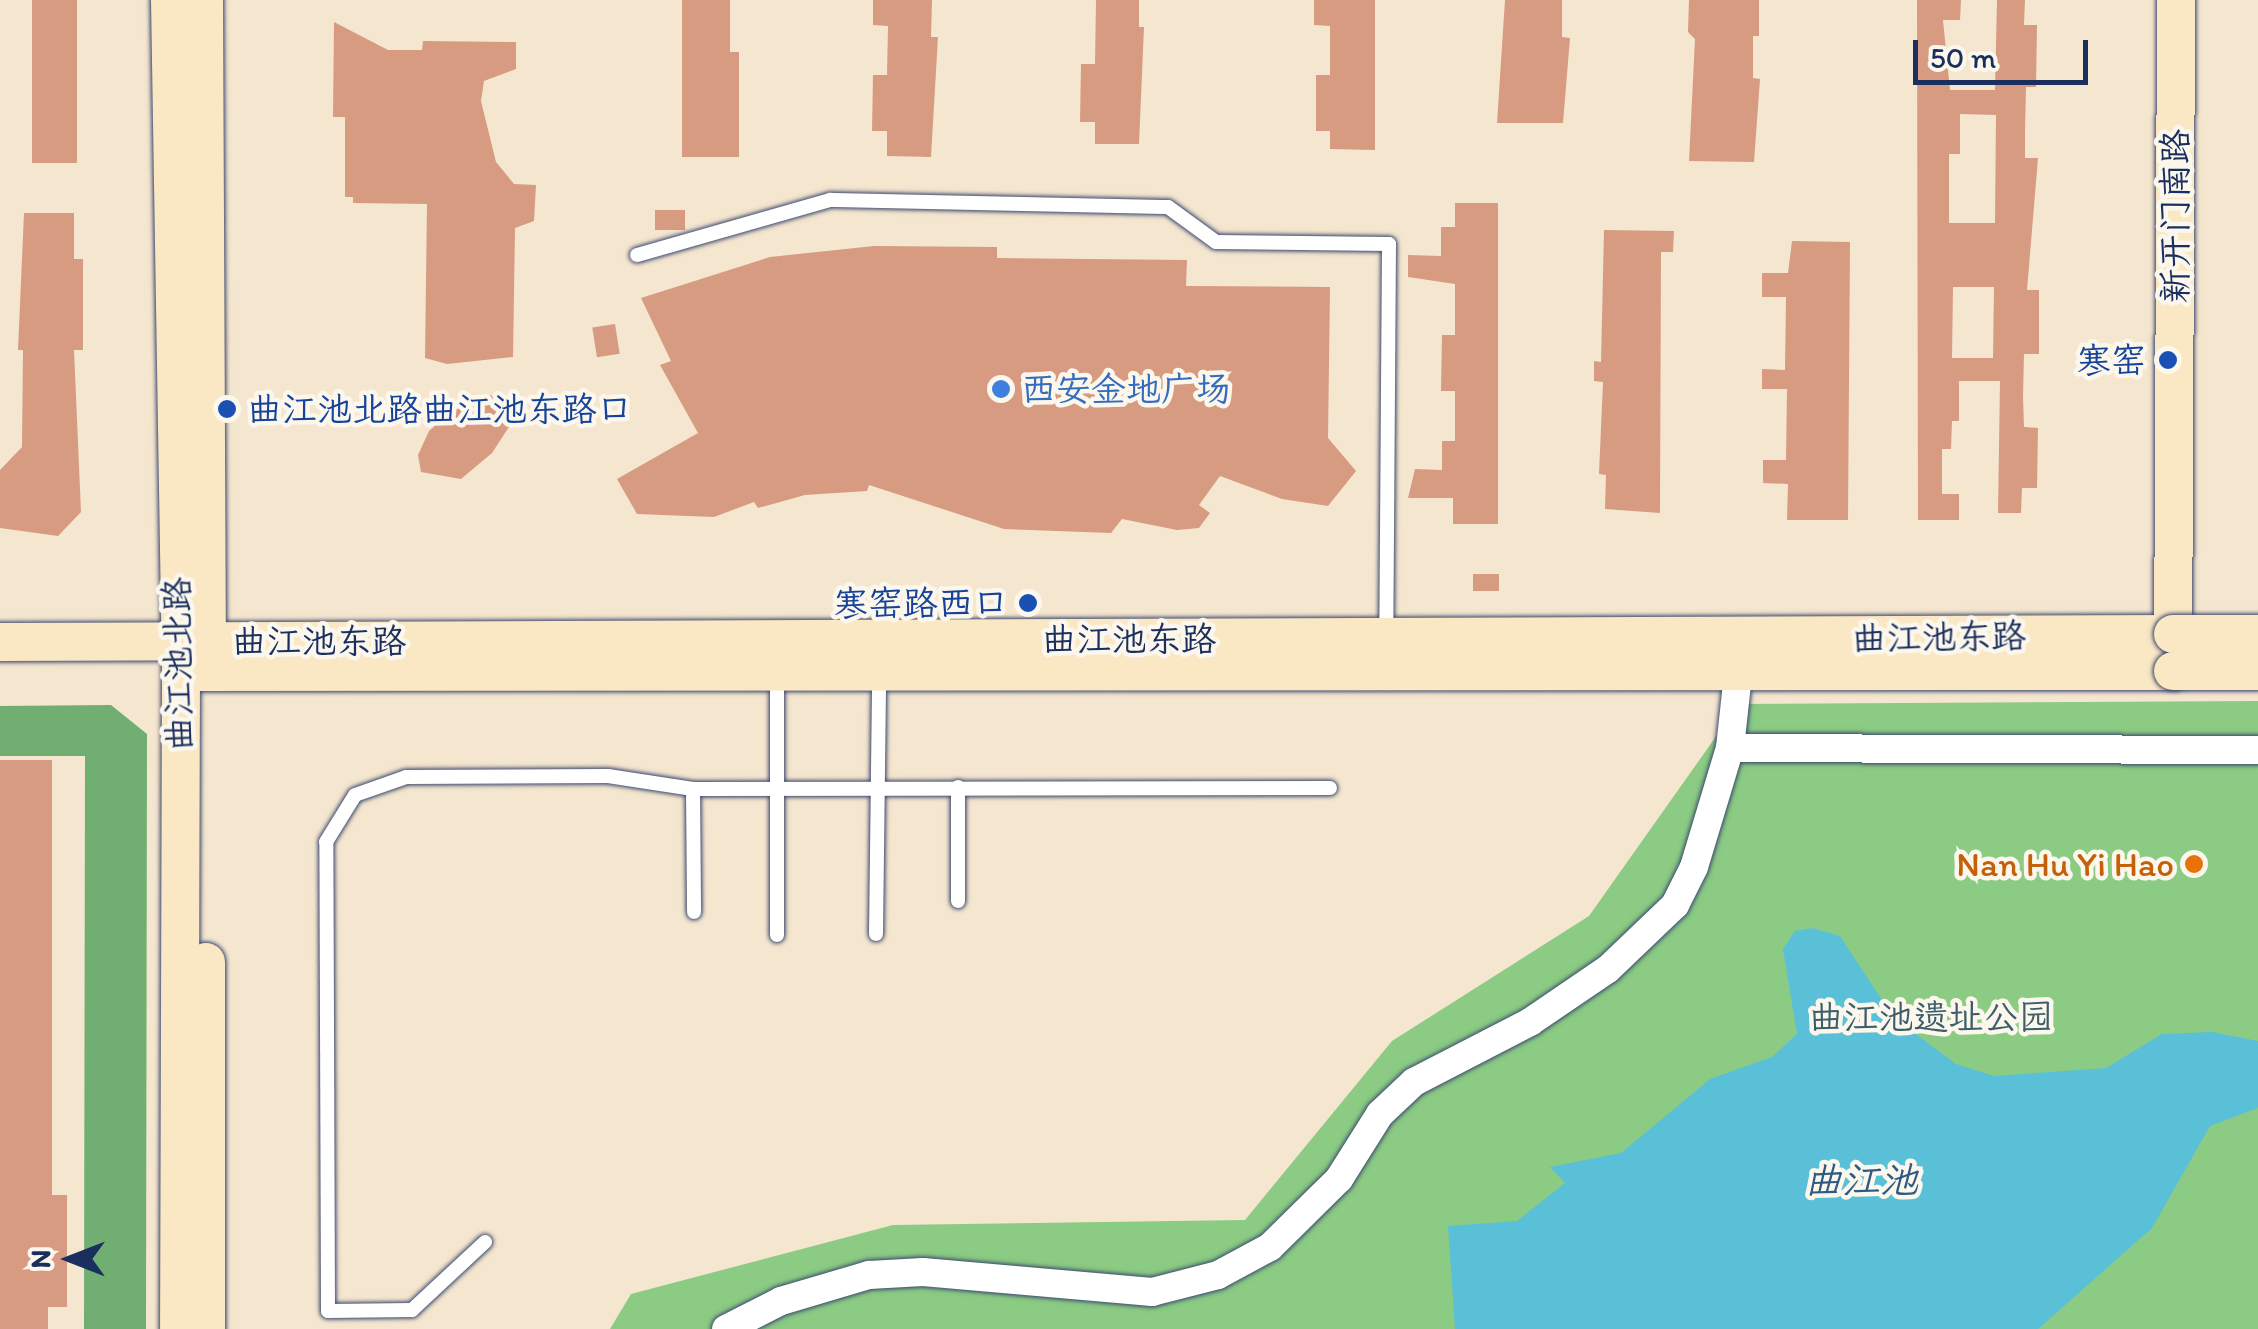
<!DOCTYPE html>
<html>
<head>
<meta charset="utf-8">
<style>
  body { margin:0 }
  #map { position:relative; width:2258px; height:1329px; overflow:hidden; background:#f5e6cf; font-family:Itim,"LXGW WenKai TC",sans-serif }
  div>[style] { position:absolute }
  .green>* { inset:0; background:#8bcb83 }
  .forest>* { inset:0; background:#70af71 }
  .water>* { inset:0; background:#5ac0d8 }
  .building>* { inset:0; background:#d79b82; transform-origin:0 0 }
  .roads { filter:drop-shadow(0 0 2px #3c4a6f) drop-shadow(0 0 2px #3c4a6f) }
  .lane>* { height:14px; margin:-7px; padding:0 7px; transform-origin:7px; border-radius:7px; background:#fff }
  .street>* { height:28px; margin:-14px; padding:0 14px; transform-origin:14px; border-radius:14px; background:#fff }
  .secondary>* { height:38px; margin:-19px; padding:0 19px; transform-origin:19px; border-radius:19px; background:#fae7c3 }
  .bridges { filter:drop-shadow(0 0 2px #3c4a6f) drop-shadow(0 0 2px #3c4a6f) }
  .secondary-bridge>* { height:38px; margin:-19px; padding:0 19px; transform-origin:19px; border-radius:19px; background:#fae7c3 }
  .dots>* { width:28px; height:28px; translate:-50% -50%; box-sizing:border-box; border:5px solid #fbf7ec; border-radius:50% }
  span { translate:-50% -50%; white-space:nowrap; text-align:center; line-height:1.15; -webkit-text-stroke:9px #fbf7ec; paint-order:stroke }
  .street-label { font-size:35px; color:#1b2f5e }
  .transit-label { font-size:35px; color:#164399 }
  .right { translate:-100% -50%; text-align:right }
  .left { translate:0 -50%; text-align:left }
  .shop-label { font-size:35px; color:#366cbe }
  .food-label { font-size:35px; color:#c56008 }
  .park-label { font-size:35px; color:#3d5e69 }
  .water-label { font-size:38px; color:#2e5a83; font-style:italic }
  .north { position:absolute; left:20px; top:1209px; width:100px; height:100px; -webkit-text-stroke:8px #fbf7ec; paint-order:stroke; rotate:270deg; font-size:28px; font-weight:700; line-height:40px; text-align:center; color:#1b2f5e }
  .north::after { content:''; display:block; margin:auto; width:35px; height:45px; background:#1b2f5e; clip-path:polygon(50% 0,100% 100%,50% 72%,0 100%) }
  .scale { position:absolute; left:1913px; top:40px; width:175px; height:45px; box-sizing:border-box; border:5px solid #1b2f5e; border-top:0; padding-left:12px; font-size:30px; line-height:35px; white-space:nowrap; color:#1b2f5e; -webkit-text-stroke:8px #fbf7ec; paint-order:stroke }
</style>
</head>
<body>
<div id="map">
  <div class="green">
    <i style="clip-path:polygon(2258px 701px,2258px 1329px,610px 1329px,631px 1294px,893px 1225px,1245px 1220px,1392px 1041px,1589px 916px,1739px 704px)"></i>
  </div>
  <div class="forest">
    <i style="clip-path:polygon(111px 705px,147px 734px,146px 1329px,84px 1329px,85px 756px,0 756px,0 706px)"></i>
  </div>
  <div class="water">
    <i style="clip-path:polygon(1812px 928px,1840px 936px,1893px 1017px,1956px 1064px,1994px 1076px,2106px 1068px,2162px 1034px,2212px 1032px,2258px 1041px,2258px 1108px,2210px 1126px,2152px 1228px,2038px 1329px,1455px 1329px,1448px 1226px,1517px 1221px,1565px 1183px,1550px 1167px,1621px 1153px,1710px 1079px,1772px 1057px,1797px 1034px,1783px 949px,1795px 931px)"></i>
  </div>
  <div class="building">
    <i style="left:32px;top:0;width:45px;height:163px"></i>
    <i style="clip-path:polygon(682px 0,730px 0,730px 52px,739px 52px,739px 157px,682px 157px)"></i>
    <i style="clip-path:polygon(873px 0,932px 0,931px 37px,938px 37px,931px 157px,887px 156px,887px 131px,872px 131px,873px 75px,887px 75px,888px 26px,873px 25px)"></i>
    <i style="clip-path:polygon(1096px 0,1139px 0,1139px 27px,1144px 27px,1139px 144px,1095px 144px,1095px 122px,1080px 122px,1081px 64px,1095px 64px)"></i>
    <i style="clip-path:polygon(1314px 0,1375px 0,1375px 150px,1330px 149px,1330px 131px,1316px 131px,1316px 75px,1330px 75px,1330px 26px,1314px 25px)"></i>
    <i style="clip-path:polygon(1505px 0,1562px 0,1562px 37px,1570px 38px,1563px 123px,1497px 123px)"></i>
    <i style="clip-path:polygon(1689px 0,1759px 0,1759px 36px,1753px 36px,1753px 78px,1760px 79px,1754px 162px,1689px 161px,1695px 39px,1688px 32px)"></i>
    <i style="clip-path:polygon(evenodd,1917px 0,1961px 0,1960px 20px,1943px 20px,1950px 90px,1995px 90px,1997px 0,2025px 0,2024px 25px,2037px 25px,2036px 87px,2026px 87px,2025px 130px,2025px 158px,2038px 158px,2027px 290px,2039px 290px,2039px 354px,2024px 354px,2023px 396px,2024px 427px,2038px 428px,2037px 488px,2022px 488px,2021px 513px,1998px 513px,2000px 381px,1959px 381px,1959px 421px,1952px 421px,1951px 449px,1942px 449px,1942px 494px,1959px 494px,1959px 520px,1918px 520px,1917px 0,1960px 114px,1996px 115px,1995px 223px,1949px 223px,1949px 154px,1960px 154px,1960px 114px,1917px 0,1953px 287px,1994px 287px,1993px 358px,1952px 358px,1953px 287px)"></i>
    <i style="clip-path:polygon(334px 22px,388px 50px,422px 50px,423px 41px,516px 42px,516px 69px,484px 81px,481px 101px,496px 162px,514px 184px,536px 185px,534px 221px,515px 228px,513px 357px,447px 364px,425px 358px,427px 204px,353px 203px,353px 197px,345px 197px,345px 117px,333px 117px)"></i>
    <i style="clip-path:polygon(1455px 203px,1498px 203px,1498px 524px,1453px 524px,1453px 498px,1408px 498px,1415px 469px,1442px 470px,1442px 441px,1455px 441px,1455px 391px,1441px 391px,1442px 335px,1455px 335px,1455px 284px,1408px 277px,1408px 255px,1441px 256px,1441px 227px,1455px 227px)"></i>
    <i style="left:655px;top:210px;width:30px;height:20px"></i>
    <i style="clip-path:polygon(24px 213px,74px 213px,74px 259px,83px 259px,83px 350px,74px 350px,81px 512px,58px 536px,0 528px,0 470px,22px 447px,23px 350px,18px 350px)"></i>
    <i style="clip-path:polygon(1604px 230px,1674px 231px,1673px 252px,1661px 252px,1660px 513px,1605px 509px,1606px 475px,1599px 474px,1603px 382px,1594px 381px,1594px 361px,1601px 362px)"></i>
    <i style="clip-path:polygon(1792px 241px,1850px 242px,1848px 520px,1787px 520px,1788px 484px,1763px 483px,1763px 460px,1786px 460px,1787px 389px,1762px 389px,1762px 369px,1785px 370px,1786px 297px,1762px 297px,1762px 273px,1788px 273px)"></i>
    <i style="clip-path:polygon(874px 246px,997px 247px,997px 258px,1187px 260px,1186px 286px,1330px 287px,1328px 438px,1356px 471px,1328px 506px,1282px 499px,1220px 476px,1199px 505px,1210px 513px,1199px 528px,1177px 530px,1122px 519px,1111px 533px,1004px 529px,869px 485px,867px 491px,805px 495px,758px 508px,754px 502px,714px 517px,637px 514px,617px 479px,698px 433px,660px 365px,671px 361px,641px 298px,770px 257px)"></i>
    <i style="left:615px;top:324px;width:30px;height:23px;rotate:81deg"></i>
    <i style="clip-path:polygon(490px 395px,507px 401px,514px 419px,492px 453px,461px 479px,421px 472px,418px 455px,429px 431px,450px 412px)"></i>
    <i style="left:1473px;top:574px;width:26px;height:17px"></i>
    <i style="clip-path:polygon(0 760px,52px 760px,52px 1195px,67px 1195px,67px 1307px,48px 1307px,48px 1329px,0 1329px)"></i>
  </div>
  <div class="roads">
    <div class="lane">
      <i style="left:637px;top:255px;width:201px;rotate:-15.9deg"></i>
      <i style="left:830px;top:200px;width:338px;rotate:1.2deg"></i>
      <i style="left:1168px;top:207px;width:59px;rotate:36.1deg"></i>
      <i style="left:1216px;top:242px;width:173px;rotate:0.7deg"></i>
      <i style="left:1389px;top:244px;width:389px;rotate:90.4deg"></i>
      <i style="left:777px;top:676px;width:259px;rotate:90deg"></i>
      <i style="left:693px;top:789px;width:123px;rotate:89.5deg"></i>
      <i style="left:958px;top:901px;width:114px;rotate:-90deg"></i>
      <i style="left:876px;top:934px;width:260px;rotate:-89.3deg"></i>
      <i style="left:485px;top:1242px;width:100px;rotate:137deg"></i>
      <i style="left:412px;top:1310px;width:84px;rotate:179.3deg"></i>
      <i style="left:328px;top:1311px;width:469px;rotate:-90.2deg"></i>
      <i style="left:326px;top:842px;width:55px;rotate:-58.3deg"></i>
      <i style="left:355px;top:795px;width:54px;rotate:-19.4deg"></i>
      <i style="left:406px;top:777px;width:202px;rotate:-0.3deg"></i>
      <i style="left:608px;top:776px;width:86px;rotate:8.7deg"></i>
      <i style="left:693px;top:789px;width:637px;rotate:-0.09deg"></i>
    </div>
    <div class="street">
      <i style="left:1730px;top:748px;width:528px;rotate:0.22deg"></i>
      <i style="left:726px;top:1329px;width:62px;rotate:-27deg"></i>
      <i style="left:781px;top:1301px;width:92px;rotate:-16.5deg"></i>
      <i style="left:869px;top:1275px;width:54px;rotate:-3.2deg"></i>
      <i style="left:923px;top:1272px;width:230px;rotate:5deg"></i>
      <i style="left:1152px;top:1292px;width:68px;rotate:-14.4deg"></i>
      <i style="left:1218px;top:1275px;width:59px;rotate:-28.3deg"></i>
      <i style="left:1270px;top:1247px;width:97px;rotate:-44.6deg"></i>
      <i style="left:1339px;top:1179px;width:77px;rotate:-57.8deg"></i>
      <i style="left:1380px;top:1114px;width:47px;rotate:-43.3deg"></i>
      <i style="left:1414px;top:1082px;width:131px;rotate:-27.3deg"></i>
      <i style="left:1530px;top:1022px;width:94px;rotate:-34.2deg"></i>
      <i style="left:1608px;top:969px;width:93px;rotate:-43.7deg"></i>
      <i style="left:1675px;top:905px;width:42px;rotate:-63.4deg"></i>
      <i style="left:1694px;top:867px;width:124px;rotate:-73.2deg"></i>
      <i style="left:1730px;top:748px;width:93px;rotate:-83.8deg"></i>
    </div>
    <div class="secondary">
      <i style="left:170px;top:0;width:672px;rotate:89.06deg"></i>
      <i style="left:181px;top:672px;width:657px;rotate:90.17deg"></i>
      <i style="left:204px;top:0;width:667px;rotate:89.74deg"></i>
      <i style="left:0;top:642px;width:2173px;rotate:-0.21deg"></i>
      <i style="left:181px;top:672px;width:1992px;rotate:-0.03deg"></i>
      <i style="left:2173px;top:671px;width:671px;rotate:-89.74deg"></i>
      <i style="left:206px;top:962px;width:367px;rotate:90deg"></i>
    </div>
  </div>
  <div class="bridges">
    <div class="secondary-bridge">
      <i style="left:2173px;top:634px;width:85px"></i>
      <i style="left:2173px;top:671px;width:85px"></i>
    </div>
  </div>
  <div class="dots">
    <i style="left:2168px;top:360px;background:#1a4fb4"></i>
    <i style="left:1001px;top:389px;background:#3f7fe0"></i>
    <i style="left:227px;top:409px;background:#1a4fb4"></i>
    <i style="left:1028px;top:603px;background:#1a4fb4"></i>
    <i style="left:2194px;top:864px;background:#e8710a"></i>
  </div>
  <div class="street-label">
    <span style="left:2175px;top:216px;rotate:-90deg">新开门南路</span>
    <span style="left:1939px;top:637px;rotate:-1deg">曲江池东路</span>
    <span style="left:1129px;top:639px">曲江池东路</span>
    <span style="left:319px;top:641px">曲江池东路</span>
    <span style="left:178px;top:664px;rotate:-91deg">曲江池北路</span>
  </div>
  <div class="transit-label">
    <span class="right" style="left:2146px;top:360px">寒窑</span>
    <span class="left" style="left:247px;top:409px">曲江池北路曲江池东路口</span>
    <span class="right" style="left:1008px;top:603px">寒窑路西口</span>
  </div>
  <div class="shop-label">
    <span class="left" style="left:1021px;top:389px">西安金地广场</span>
  </div>
  <div class="food-label">
    <span class="right" style="left:2174px;top:864px">Nan Hu Yi Hao</span>
  </div>
  <div class="park-label">
    <span style="left:1931px;top:1017px">曲江池遗址公园</span>
  </div>
  <div class="water-label">
    <span style="left:1861px;top:1181px">曲江池</span>
  </div>
  <div class="north">N</div>
  <div class="scale">50 m</div>
</div>
</body>
</html>
